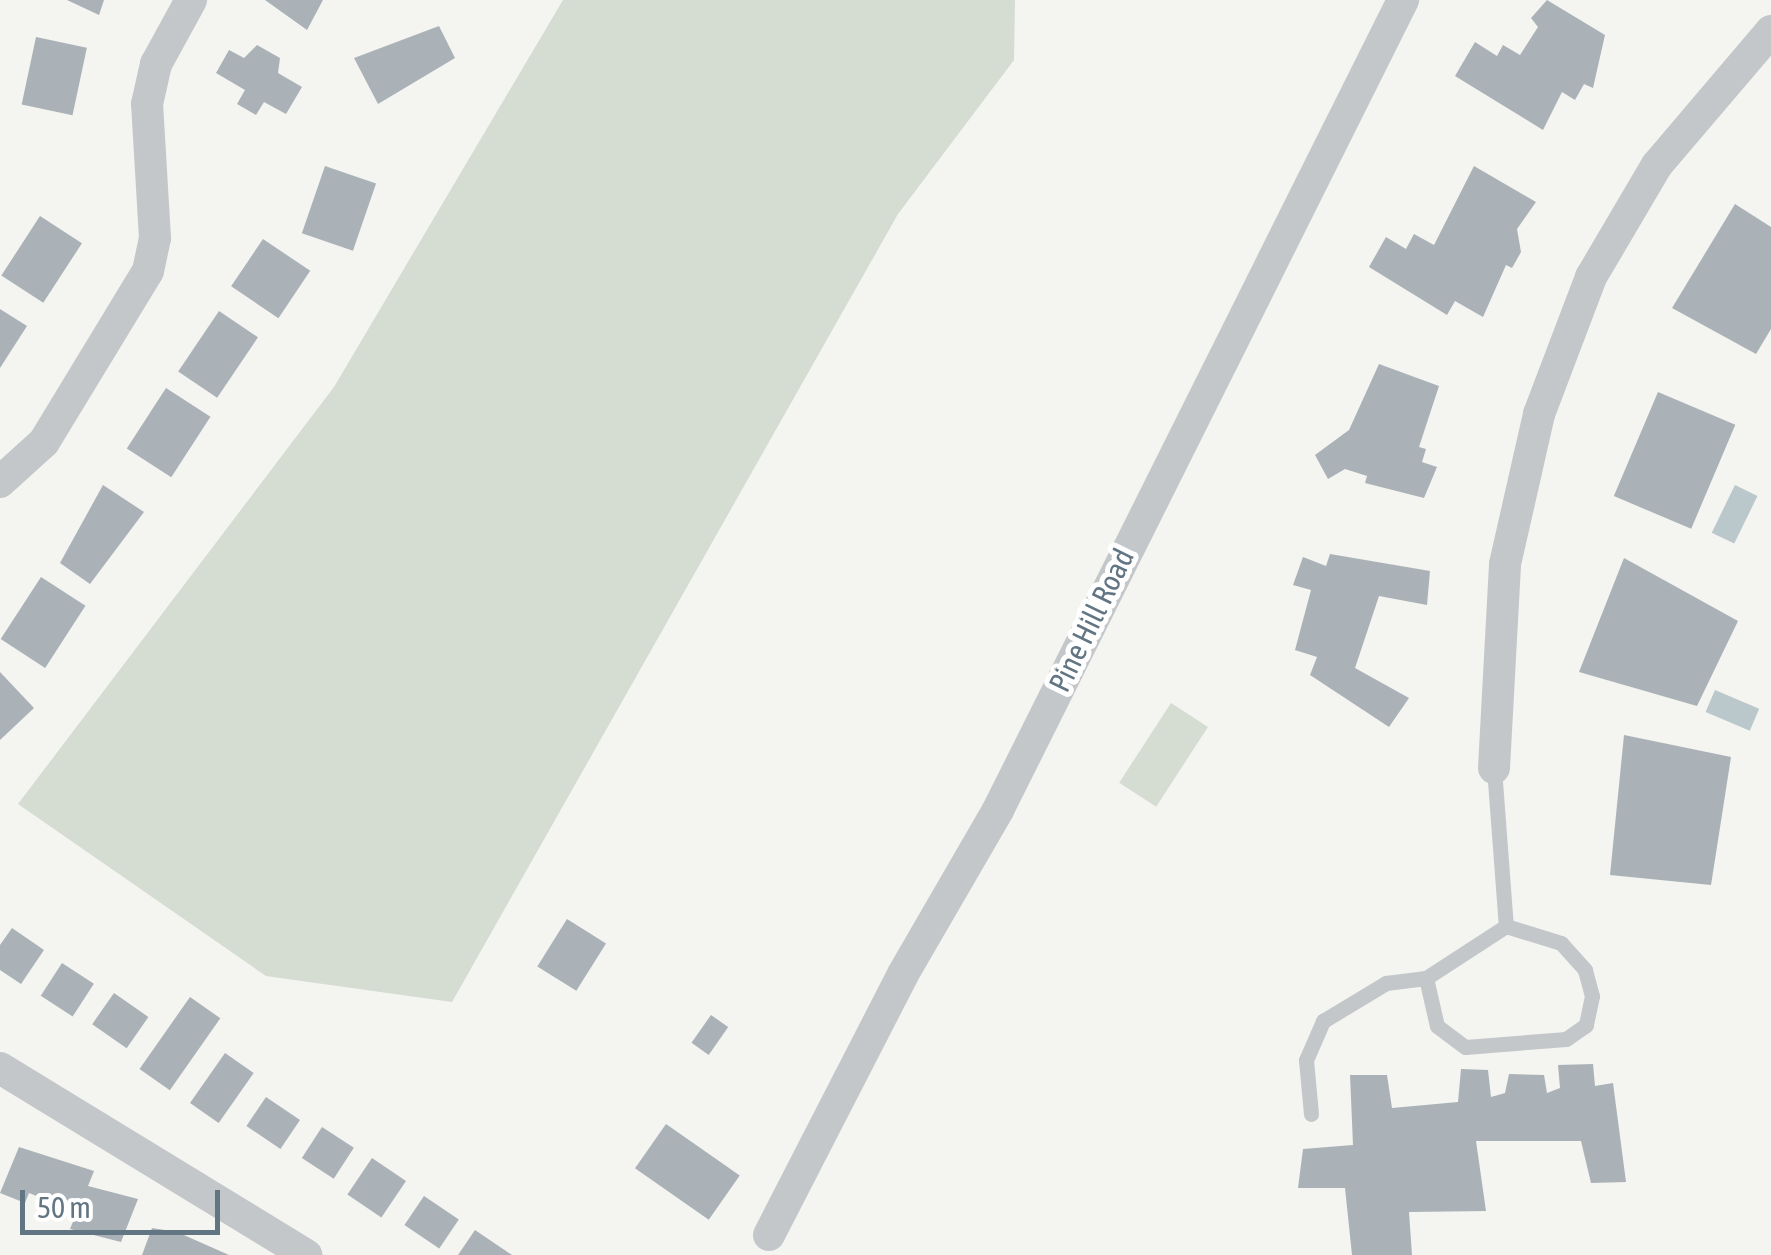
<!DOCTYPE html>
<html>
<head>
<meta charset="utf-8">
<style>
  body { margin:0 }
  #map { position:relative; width:1771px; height:1255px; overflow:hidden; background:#f4f4f0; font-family:"Asap Condensed",sans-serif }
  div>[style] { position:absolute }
  .green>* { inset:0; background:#d5dcd1; transform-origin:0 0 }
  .water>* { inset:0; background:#bac7cb; transform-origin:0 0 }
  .building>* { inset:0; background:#aab2b8; transform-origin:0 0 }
  .lane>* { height:15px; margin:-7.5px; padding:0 7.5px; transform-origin:7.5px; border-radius:7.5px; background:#c3c7ca }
  .street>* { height:32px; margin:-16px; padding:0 16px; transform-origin:16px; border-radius:16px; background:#c3c7ca }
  span { translate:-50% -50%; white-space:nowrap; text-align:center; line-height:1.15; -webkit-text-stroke:10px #fff; paint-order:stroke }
  .street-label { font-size:30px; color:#617583 }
  .scale { position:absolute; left:20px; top:1190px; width:200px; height:45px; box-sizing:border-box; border:5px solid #617583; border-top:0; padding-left:12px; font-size:30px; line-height:35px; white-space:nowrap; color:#617583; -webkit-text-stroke:8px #fff; paint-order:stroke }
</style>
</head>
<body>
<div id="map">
  <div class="green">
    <i style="clip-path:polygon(563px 0,1015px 0,1014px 60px,898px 214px,452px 1002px,266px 976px,18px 804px,334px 387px)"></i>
    <i style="left:1171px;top:703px;width:44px;height:95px;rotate:33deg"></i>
  </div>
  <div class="water">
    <i style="left:1735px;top:485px;width:25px;height:53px;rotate:26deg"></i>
    <i style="left:1715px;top:690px;width:48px;height:24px;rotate:23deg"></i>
  </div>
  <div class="building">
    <i style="clip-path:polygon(67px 0,104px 0,99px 15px)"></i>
    <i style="clip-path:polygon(265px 0,323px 0,307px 30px)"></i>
    <i style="clip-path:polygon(1547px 0,1605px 35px,1593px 88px,1584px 84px,1575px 100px,1562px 92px,1543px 130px,1455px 76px,1475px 42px,1497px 56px,1503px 45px,1520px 55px,1538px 27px,1531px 18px)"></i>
    <i style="clip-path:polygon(439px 26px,455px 58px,378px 104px,354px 58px)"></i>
    <i style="left:36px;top:37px;width:52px;height:69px;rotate:12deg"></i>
    <i style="clip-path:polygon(257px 45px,280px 58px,278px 73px,302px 87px,286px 114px,264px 102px,256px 115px,237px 104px,245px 90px,216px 73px,229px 50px,244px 58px)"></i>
    <i style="left:325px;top:166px;width:54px;height:71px;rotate:19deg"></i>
    <i style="clip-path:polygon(1474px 166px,1536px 202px,1517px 229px,1521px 252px,1512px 268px,1506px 265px,1483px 317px,1455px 301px,1447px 315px,1369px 267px,1386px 237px,1406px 249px,1414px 234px,1434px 245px)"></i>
    <i style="clip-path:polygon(1735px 204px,1771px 227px,1771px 329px,1756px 354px,1672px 308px)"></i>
    <i style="left:40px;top:216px;width:50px;height:71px;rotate:33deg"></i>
    <i style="left:263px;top:239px;width:57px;height:57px;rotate:34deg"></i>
    <i style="clip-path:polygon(0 309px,27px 326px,0 368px)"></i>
    <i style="left:219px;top:311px;width:47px;height:73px;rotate:34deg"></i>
    <i style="clip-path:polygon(1379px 364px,1439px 386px,1419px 447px,1426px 449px,1422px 462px,1437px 467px,1424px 498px,1365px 483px,1367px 476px,1345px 469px,1328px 479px,1315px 455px,1349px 430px)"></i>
    <i style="left:166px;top:388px;width:53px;height:72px;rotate:33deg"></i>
    <i style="left:1658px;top:392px;width:84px;height:113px;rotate:23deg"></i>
    <i style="clip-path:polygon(103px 485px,144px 512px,90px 584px,60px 563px)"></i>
    <i style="clip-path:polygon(1330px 554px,1430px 571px,1427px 605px,1379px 596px,1355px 668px,1409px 698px,1389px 727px,1310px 675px,1317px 657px,1295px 650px,1311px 590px,1293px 585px,1303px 557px,1326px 566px)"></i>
    <i style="clip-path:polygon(1624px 558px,1738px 621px,1697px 706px,1579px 672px)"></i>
    <i style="left:41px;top:577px;width:53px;height:74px;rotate:33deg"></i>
    <i style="clip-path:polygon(0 672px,34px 708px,0 740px)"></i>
    <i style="clip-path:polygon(1624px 735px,1731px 757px,1711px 885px,1610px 875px)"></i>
    <i style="left:567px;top:919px;width:46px;height:56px;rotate:32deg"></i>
    <i style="clip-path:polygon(12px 928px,44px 950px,21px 984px,0 970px,0 945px)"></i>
    <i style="left:62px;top:963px;width:38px;height:39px;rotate:33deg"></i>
    <i style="left:114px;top:993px;width:42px;height:38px;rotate:35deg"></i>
    <i style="left:190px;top:997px;width:37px;height:88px;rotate:35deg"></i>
    <i style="left:711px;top:1015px;width:21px;height:34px;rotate:35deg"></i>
    <i style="left:225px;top:1053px;width:35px;height:61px;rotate:35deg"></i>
    <i style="clip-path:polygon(1593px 1064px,1595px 1086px,1613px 1083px,1626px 1182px,1591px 1183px,1581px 1141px,1476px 1141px,1486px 1211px,1409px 1212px,1412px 1255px,1352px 1255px,1345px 1188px,1298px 1188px,1303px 1149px,1353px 1145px,1350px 1075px,1387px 1075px,1392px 1108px,1458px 1102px,1461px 1069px,1488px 1070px,1491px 1097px,1505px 1093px,1509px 1074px,1544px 1075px,1547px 1093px,1560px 1088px,1558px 1065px)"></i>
    <i style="left:266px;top:1097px;width:41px;height:35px;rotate:34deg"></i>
    <i style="left:666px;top:1124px;width:90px;height:54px;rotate:35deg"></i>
    <i style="left:322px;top:1127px;width:38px;height:37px;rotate:33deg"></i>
    <i style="clip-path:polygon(19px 1147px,94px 1171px,88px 1186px,138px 1199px,121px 1242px,70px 1229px,77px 1212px,29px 1193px,25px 1203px,0 1193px)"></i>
    <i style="left:372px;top:1158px;width:41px;height:44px;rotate:34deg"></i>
    <i style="left:424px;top:1196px;width:42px;height:35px;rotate:34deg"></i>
    <i style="clip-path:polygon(152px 1228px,177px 1232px,229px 1255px,142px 1255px)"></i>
    <i style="clip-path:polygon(475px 1230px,512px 1255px,458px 1255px)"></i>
  </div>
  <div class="lane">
    <i style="left:1494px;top:768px;width:158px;rotate:85.7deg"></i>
    <i style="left:1506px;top:926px;width:58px;rotate:17.2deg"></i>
    <i style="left:1561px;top:943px;width:36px;rotate:48deg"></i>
    <i style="left:1585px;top:970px;width:27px;rotate:75deg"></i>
    <i style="left:1592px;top:996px;width:30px;rotate:102deg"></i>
    <i style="left:1586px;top:1025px;width:24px;rotate:145deg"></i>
    <i style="left:1566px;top:1039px;width:101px;rotate:175.5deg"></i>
    <i style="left:1465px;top:1047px;width:35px;rotate:-143deg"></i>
    <i style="left:1437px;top:1026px;width:49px;rotate:-102.9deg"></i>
    <i style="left:1426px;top:978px;width:95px;rotate:-33deg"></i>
    <i style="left:1311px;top:1114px;width:54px;rotate:-95.3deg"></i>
    <i style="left:1306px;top:1060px;width:43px;rotate:-66.4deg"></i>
    <i style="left:1323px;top:1021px;width:74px;rotate:-31.1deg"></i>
    <i style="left:1386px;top:983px;width:40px;rotate:-7.1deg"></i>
  </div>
  <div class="street">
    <i style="left:0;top:482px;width:59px;rotate:-42.3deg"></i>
    <i style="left:44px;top:442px;width:200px;rotate:-58.7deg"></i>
    <i style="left:148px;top:271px;width:34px;rotate:-78deg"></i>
    <i style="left:155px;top:238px;width:134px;rotate:-93.4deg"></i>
    <i style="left:147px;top:104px;width:41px;rotate:-77.3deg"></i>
    <i style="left:156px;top:64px;width:73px;rotate:-61.3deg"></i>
    <i style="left:1494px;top:768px;width:204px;rotate:-86.9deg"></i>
    <i style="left:1505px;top:564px;width:154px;rotate:-77.2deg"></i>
    <i style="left:1539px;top:414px;width:147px;rotate:-69.2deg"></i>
    <i style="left:1591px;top:277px;width:130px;rotate:-59.5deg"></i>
    <i style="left:1657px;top:165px;width:176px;rotate:-49.6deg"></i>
    <i style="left:0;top:1068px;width:359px;rotate:31.4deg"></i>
    <i style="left:769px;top:1235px;width:293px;rotate:-62.8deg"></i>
    <i style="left:903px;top:974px;width:190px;rotate:-59.9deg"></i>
    <i style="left:998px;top:810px;width:906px;rotate:-63.43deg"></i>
  </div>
  <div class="street-label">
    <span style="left:1091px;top:620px;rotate:-64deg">Pine Hill Road</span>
  </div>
  <div class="scale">50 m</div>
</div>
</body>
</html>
